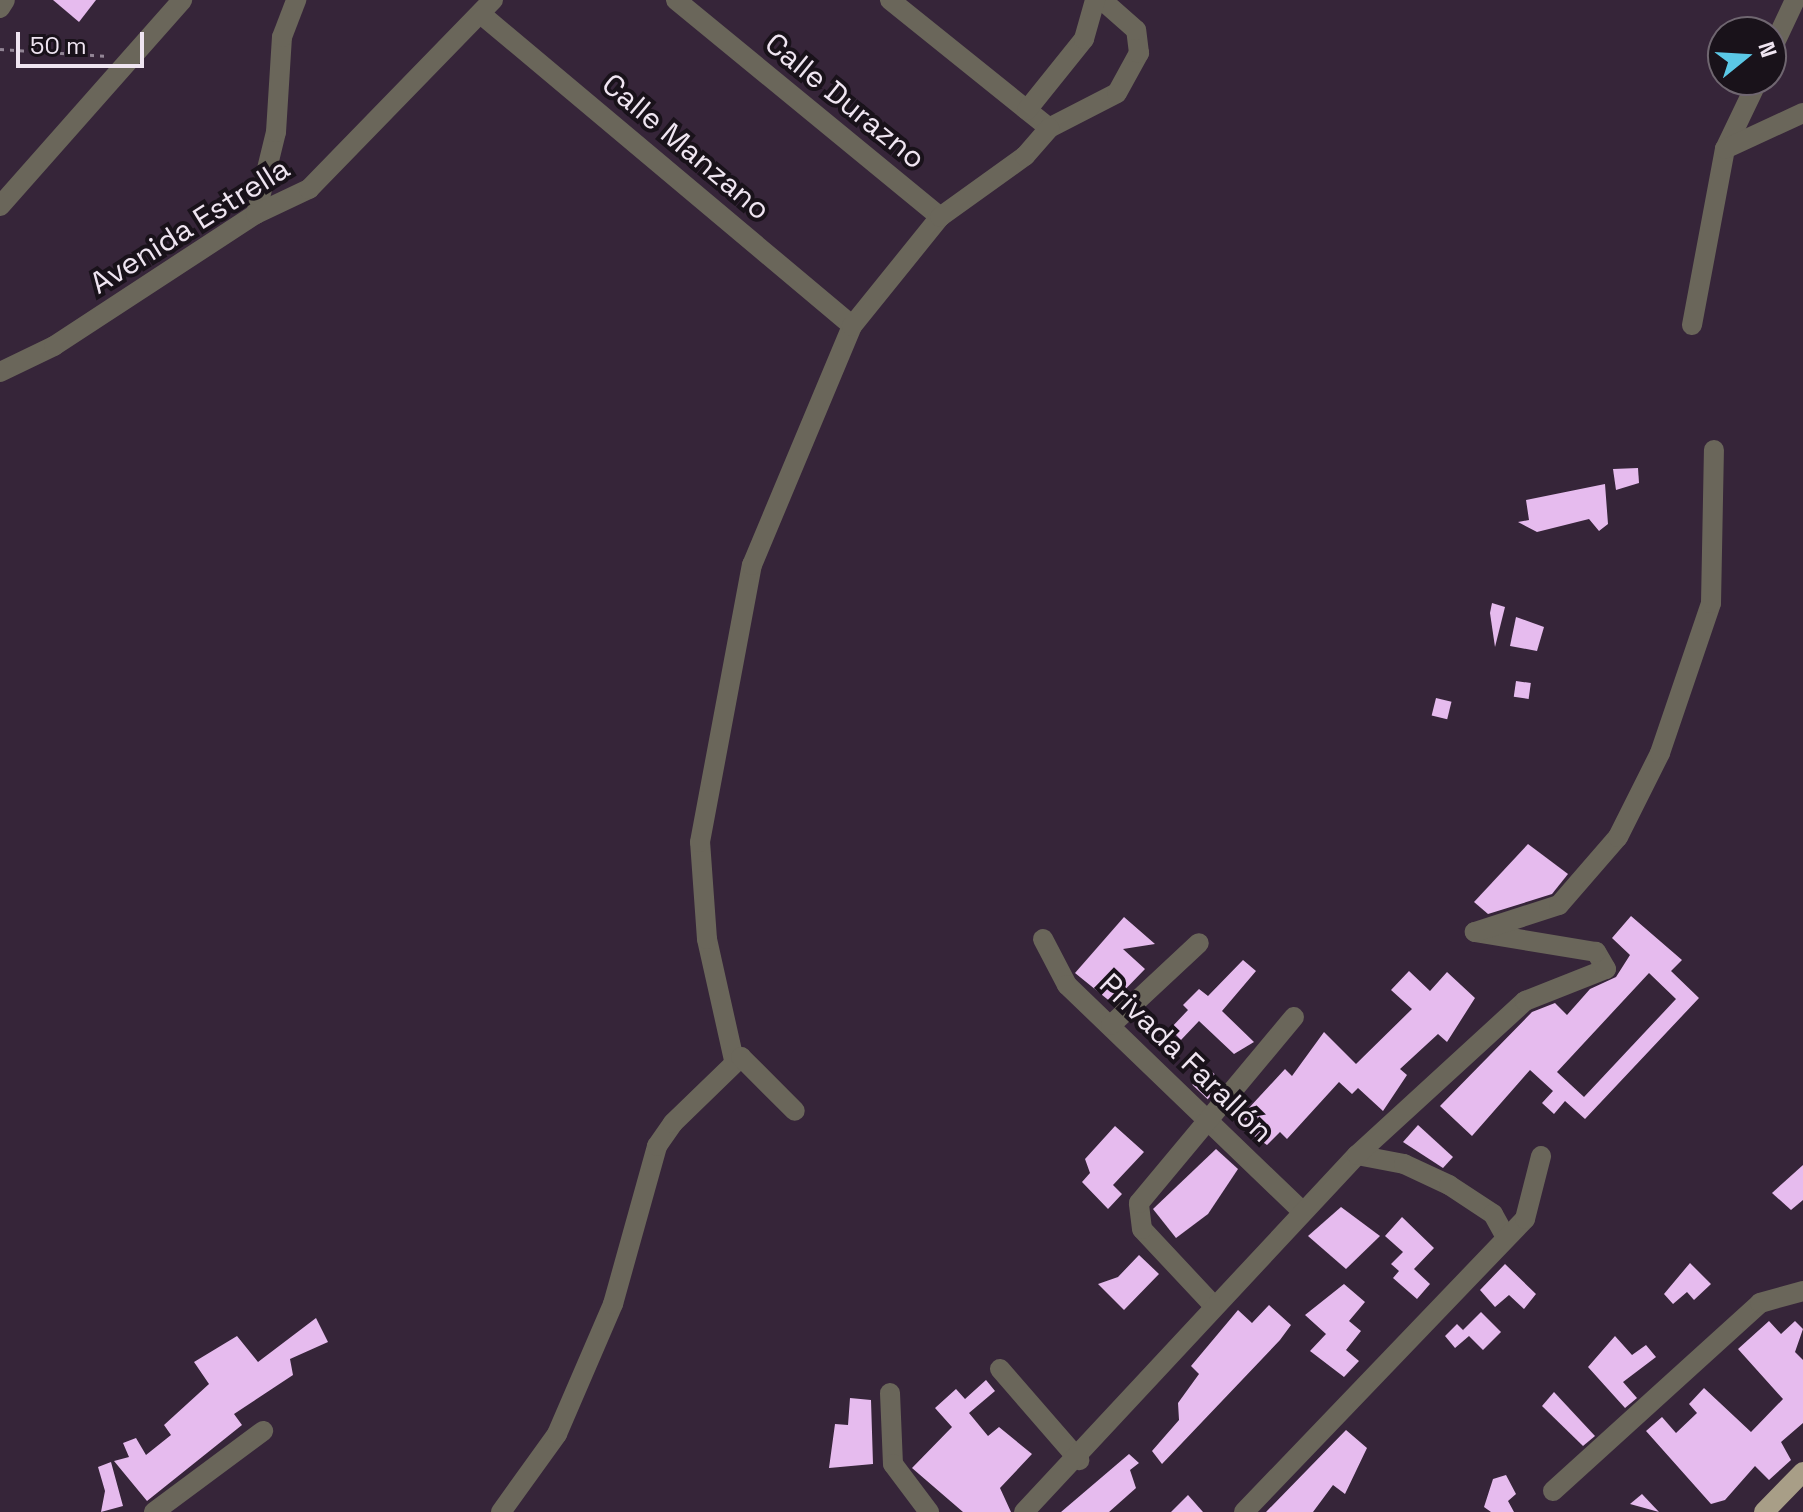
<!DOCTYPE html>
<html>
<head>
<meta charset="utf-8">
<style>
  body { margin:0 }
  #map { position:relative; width:1803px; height:1512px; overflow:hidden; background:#362539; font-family:"Space Grotesk",sans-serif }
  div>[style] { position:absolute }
  .building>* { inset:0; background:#e6bbee; transform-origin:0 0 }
  .path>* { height:3px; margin-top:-1.5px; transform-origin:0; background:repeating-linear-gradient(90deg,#928595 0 4px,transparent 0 10px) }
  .minor>* { height:20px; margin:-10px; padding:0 10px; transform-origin:10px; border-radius:10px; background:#6a665a }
  .major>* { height:20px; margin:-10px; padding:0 10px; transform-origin:10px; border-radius:10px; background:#a89e87 }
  span { translate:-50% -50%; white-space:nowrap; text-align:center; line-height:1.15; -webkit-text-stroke:8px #19121a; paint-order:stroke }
  .street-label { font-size:30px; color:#efe5f1 }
  .north { position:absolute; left:1707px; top:16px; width:80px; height:80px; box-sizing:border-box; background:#19121a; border:2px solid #6f6670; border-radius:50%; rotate:72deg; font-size:22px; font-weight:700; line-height:32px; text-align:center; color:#efe5f1 }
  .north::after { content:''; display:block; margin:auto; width:28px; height:36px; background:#5bc8e6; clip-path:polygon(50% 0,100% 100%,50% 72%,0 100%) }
  .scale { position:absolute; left:16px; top:32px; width:128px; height:36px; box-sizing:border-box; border:4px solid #efe5f1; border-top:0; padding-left:10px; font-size:24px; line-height:28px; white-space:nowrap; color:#efe5f1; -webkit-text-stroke:6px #19121a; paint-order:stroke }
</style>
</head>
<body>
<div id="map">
  <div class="building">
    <i style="clip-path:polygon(53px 0,96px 0,79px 22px)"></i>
    <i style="clip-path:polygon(1638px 468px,1639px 483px,1616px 490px,1613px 469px)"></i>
    <i style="clip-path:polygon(1605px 484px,1608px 524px,1599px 531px,1589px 519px,1537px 532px,1518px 522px,1529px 520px,1526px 500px)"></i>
    <i style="clip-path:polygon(1492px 603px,1505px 607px,1495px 647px,1490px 613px)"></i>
    <i style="clip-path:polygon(1516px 617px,1544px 627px,1537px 651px,1510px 646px)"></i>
    <i style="left:1516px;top:681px;width:15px;height:16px;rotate:8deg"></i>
    <i style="left:1436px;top:698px;width:16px;height:18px;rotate:14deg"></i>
    <i style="clip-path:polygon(1528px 844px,1568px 874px,1552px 894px,1488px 914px,1474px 902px)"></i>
    <i style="clip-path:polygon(evenodd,1631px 916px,1682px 960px,1671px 971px,1699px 998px,1585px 1119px,1565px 1101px,1554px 1114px,1542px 1103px,1553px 1091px,1530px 1070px,1472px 1136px,1440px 1106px,1532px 1012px,1555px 1003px,1567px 1015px,1590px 989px,1616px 977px,1630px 955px,1612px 938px,1631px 916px,1649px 973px,1676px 999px,1584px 1097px,1557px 1072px,1649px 973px)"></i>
    <i style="clip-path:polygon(1124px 917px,1155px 944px,1123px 949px,1145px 969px,1112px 1003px,1075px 973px)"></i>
    <i style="clip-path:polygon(1243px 960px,1256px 971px,1222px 1011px,1254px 1042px,1234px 1054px,1199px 1021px,1181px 1040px,1170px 1029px,1188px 1010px,1183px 1005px,1199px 989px,1208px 996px)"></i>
    <i style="clip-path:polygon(1409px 971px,1430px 991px,1447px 972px,1475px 998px,1447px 1042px,1438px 1034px,1400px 1069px,1407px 1075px,1383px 1111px,1358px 1088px,1352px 1094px,1339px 1082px,1287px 1139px,1280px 1132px,1267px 1145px,1235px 1123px,1285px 1069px,1292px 1076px,1324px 1032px,1356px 1064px,1412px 1009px,1391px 990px)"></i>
    <i style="left:1208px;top:1068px;width:21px;height:23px;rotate:43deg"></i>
    <i style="clip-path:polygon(1418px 1125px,1453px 1157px,1443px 1168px,1403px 1142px)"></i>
    <i style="clip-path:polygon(1115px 1126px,1144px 1152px,1113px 1185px,1122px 1194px,1108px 1209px,1082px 1182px,1090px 1173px,1085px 1159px)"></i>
    <i style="clip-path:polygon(1216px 1149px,1238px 1169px,1208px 1214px,1176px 1238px,1153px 1209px)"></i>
    <i style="clip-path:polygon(1803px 1165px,1803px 1200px,1791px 1210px,1772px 1193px)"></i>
    <i style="clip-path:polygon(1341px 1207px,1380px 1236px,1346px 1269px,1308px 1236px)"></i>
    <i style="clip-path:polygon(1402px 1217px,1434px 1248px,1414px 1269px,1430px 1284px,1417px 1299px,1393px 1278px,1399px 1271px,1391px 1264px,1403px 1252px,1385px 1236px)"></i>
    <i style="clip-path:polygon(1139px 1255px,1159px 1274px,1124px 1310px,1098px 1284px,1118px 1277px)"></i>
    <i style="clip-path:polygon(1690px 1263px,1711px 1284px,1694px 1300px,1687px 1292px,1673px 1304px,1664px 1294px)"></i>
    <i style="clip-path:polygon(1505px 1264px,1536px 1294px,1524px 1309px,1509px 1295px,1495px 1307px,1480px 1290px)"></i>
    <i style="clip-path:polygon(1344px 1284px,1365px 1302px,1349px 1321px,1361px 1331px,1346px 1350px,1359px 1361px,1344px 1377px,1310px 1351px,1326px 1334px,1305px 1315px)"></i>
    <i style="clip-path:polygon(1269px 1305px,1291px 1325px,1280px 1340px,1162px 1464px,1152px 1451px,1179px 1420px,1178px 1403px,1199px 1374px,1191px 1366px,1238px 1310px,1252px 1323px)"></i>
    <i style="clip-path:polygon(1481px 1312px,1501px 1332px,1483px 1350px,1469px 1336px,1455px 1348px,1445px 1336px,1457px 1324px,1469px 1336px,1463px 1330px)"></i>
    <i style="clip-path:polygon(316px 1318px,328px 1342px,290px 1359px,293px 1375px,234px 1414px,242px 1425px,147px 1501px,114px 1461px,129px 1457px,123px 1443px,136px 1438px,146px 1455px,171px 1435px,164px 1425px,209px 1384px,194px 1362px,237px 1336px,258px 1362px)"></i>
    <i style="clip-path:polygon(1769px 1321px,1781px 1334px,1795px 1321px,1803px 1329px,1795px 1352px,1803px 1360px,1803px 1423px,1781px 1442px,1791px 1460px,1769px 1480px,1755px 1466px,1725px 1500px,1711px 1504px,1646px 1431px,1662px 1417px,1676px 1433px,1697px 1413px,1689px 1404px,1704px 1388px,1751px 1432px,1783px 1399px,1738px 1349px)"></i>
    <i style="clip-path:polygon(1615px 1336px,1632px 1355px,1646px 1345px,1656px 1357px,1623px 1382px,1637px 1398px,1625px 1408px,1588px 1367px)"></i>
    <i style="clip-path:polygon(986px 1380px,995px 1391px,969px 1413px,988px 1436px,999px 1427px,1032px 1454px,1000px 1488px,1011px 1512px,963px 1512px,912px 1468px,952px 1427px,935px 1408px,956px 1389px,965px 1399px)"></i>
    <i style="clip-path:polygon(1554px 1392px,1595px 1436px,1583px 1446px,1542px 1406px)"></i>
    <i style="clip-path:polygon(850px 1398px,871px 1400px,873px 1464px,829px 1468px,835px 1424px,848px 1425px)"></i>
    <i style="clip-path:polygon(1346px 1430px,1367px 1448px,1345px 1494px,1333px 1485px,1313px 1512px,1266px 1512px)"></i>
    <i style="clip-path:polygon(1129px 1454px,1139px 1463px,1130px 1470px,1136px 1488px,1109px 1512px,1061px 1512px)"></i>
    <i style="clip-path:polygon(111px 1462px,123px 1506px,101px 1512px,105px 1491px,98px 1467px)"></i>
    <i style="clip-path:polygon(1506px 1475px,1516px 1494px,1508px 1501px,1514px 1512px,1491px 1512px,1484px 1507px,1493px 1479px)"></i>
    <i style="clip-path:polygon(1642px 1494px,1659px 1512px,1630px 1504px)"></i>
    <i style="clip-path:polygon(1188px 1495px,1203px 1512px,1171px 1512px)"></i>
  </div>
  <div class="path">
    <i style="left:0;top:49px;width:108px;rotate:3.7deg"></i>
  </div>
  <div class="minor">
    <i style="left:676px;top:0;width:342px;rotate:39.4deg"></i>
    <i style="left:890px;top:0;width:204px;rotate:38.8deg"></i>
    <i style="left:1049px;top:128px;width:76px;rotate:-27.2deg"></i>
    <i style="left:1117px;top:93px;width:46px;rotate:-61.2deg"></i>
    <i style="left:1139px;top:53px;width:23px;rotate:-97deg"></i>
    <i style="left:1136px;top:30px;width:45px;rotate:-138.6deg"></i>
    <i style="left:0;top:8px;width:9px;rotate:-58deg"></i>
    <i style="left:482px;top:15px;width:483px;rotate:40deg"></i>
    <i style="left:1771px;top:51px;width:56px;rotate:-64.8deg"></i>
    <i style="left:1027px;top:110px;width:91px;rotate:-51.2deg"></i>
    <i style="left:1084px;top:39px;width:41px;rotate:-74.2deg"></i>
    <i style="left:1725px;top:149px;width:76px;rotate:-64.4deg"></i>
    <i style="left:0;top:206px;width:275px;rotate:-48.5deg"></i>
    <i style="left:256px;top:214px;width:84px;rotate:-76.3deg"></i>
    <i style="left:276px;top:132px;width:95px;rotate:-86.4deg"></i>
    <i style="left:282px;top:37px;width:40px;rotate:-69deg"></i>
    <i style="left:1692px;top:325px;width:179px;rotate:-79.4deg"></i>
    <i style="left:1725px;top:149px;width:86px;rotate:-24.8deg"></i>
    <i style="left:0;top:372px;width:60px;rotate:-25.7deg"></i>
    <i style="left:54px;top:346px;width:241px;rotate:-33.2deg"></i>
    <i style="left:256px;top:214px;width:59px;rotate:-25.3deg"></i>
    <i style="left:309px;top:189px;width:264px;rotate:-45.8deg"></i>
    <i style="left:1043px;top:939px;width:52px;rotate:62.4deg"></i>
    <i style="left:1067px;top:985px;width:326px;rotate:43.9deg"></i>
    <i style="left:1111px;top:1025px;width:120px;rotate:-43deg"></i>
    <i style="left:734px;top:1060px;width:124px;rotate:-102.6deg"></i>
    <i style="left:707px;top:939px;width:97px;rotate:-94.1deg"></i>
    <i style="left:700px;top:842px;width:282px;rotate:-79.4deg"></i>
    <i style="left:752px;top:565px;width:259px;rotate:-67.3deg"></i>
    <i style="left:852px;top:326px;width:140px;rotate:-51.1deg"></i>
    <i style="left:940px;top:217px;width:105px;rotate:-35.7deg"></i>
    <i style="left:1025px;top:156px;width:37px;rotate:-49deg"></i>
    <i style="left:1357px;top:1155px;width:48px;rotate:10.8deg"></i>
    <i style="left:1404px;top:1164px;width:50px;rotate:25deg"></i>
    <i style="left:1449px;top:1185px;width:53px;rotate:33.4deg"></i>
    <i style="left:1493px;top:1214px;width:26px;rotate:61deg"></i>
    <i style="left:1214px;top:1306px;width:105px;rotate:-133.1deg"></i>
    <i style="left:1142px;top:1229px;width:26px;rotate:-97deg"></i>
    <i style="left:1139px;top:1203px;width:242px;rotate:-50.2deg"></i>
    <i style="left:1000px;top:1369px;width:121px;rotate:49deg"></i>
    <i style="left:890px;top:1393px;width:71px;rotate:87.6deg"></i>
    <i style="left:893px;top:1464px;width:60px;rotate:53.1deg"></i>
    <i style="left:1553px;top:1491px;width:280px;rotate:-42.2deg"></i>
    <i style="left:1760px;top:1303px;width:45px;rotate:-15.6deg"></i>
    <i style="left:154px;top:1512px;width:136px;rotate:-36.6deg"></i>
    <i style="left:501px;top:1512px;width:96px;rotate:-54.3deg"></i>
    <i style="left:557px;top:1434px;width:142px;rotate:-66.7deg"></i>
    <i style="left:613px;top:1304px;width:164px;rotate:-74.4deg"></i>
    <i style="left:657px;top:1146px;width:28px;rotate:-55deg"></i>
    <i style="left:673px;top:1123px;width:95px;rotate:-44.1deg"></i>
    <i style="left:741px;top:1057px;width:76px;rotate:45deg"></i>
    <i style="left:1024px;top:1512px;width:488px;rotate:-47deg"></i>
    <i style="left:1357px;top:1155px;width:228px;rotate:-42.5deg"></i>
    <i style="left:1525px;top:1001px;width:87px;rotate:-21.6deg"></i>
    <i style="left:1606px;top:969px;width:20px;rotate:-120deg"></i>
    <i style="left:1596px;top:952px;width:123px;rotate:-170.6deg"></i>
    <i style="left:1475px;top:932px;width:88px;rotate:-17.8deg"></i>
    <i style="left:1559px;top:905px;width:90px;rotate:-49.1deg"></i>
    <i style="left:1618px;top:837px;width:94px;rotate:-63.4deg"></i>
    <i style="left:1660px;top:753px;width:158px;rotate:-71.2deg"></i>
    <i style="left:1711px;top:603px;width:153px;rotate:-88.9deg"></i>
    <i style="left:1244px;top:1512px;width:406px;rotate:-46.2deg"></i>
    <i style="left:1525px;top:1219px;width:65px;rotate:-75.7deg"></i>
  </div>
  <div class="major">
    <i style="left:1764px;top:1512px;width:56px;rotate:-45.7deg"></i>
  </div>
  <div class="street-label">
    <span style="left:845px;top:101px;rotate:39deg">Calle Durazno</span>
    <span style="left:686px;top:147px;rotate:40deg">Calle Manzano</span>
    <span style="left:190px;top:226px;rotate:-32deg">Avenida Estrella</span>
    <span style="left:1186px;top:1058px;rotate:44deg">Privada Farallón</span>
  </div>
  <div class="north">N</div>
  <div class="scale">50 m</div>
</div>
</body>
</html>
